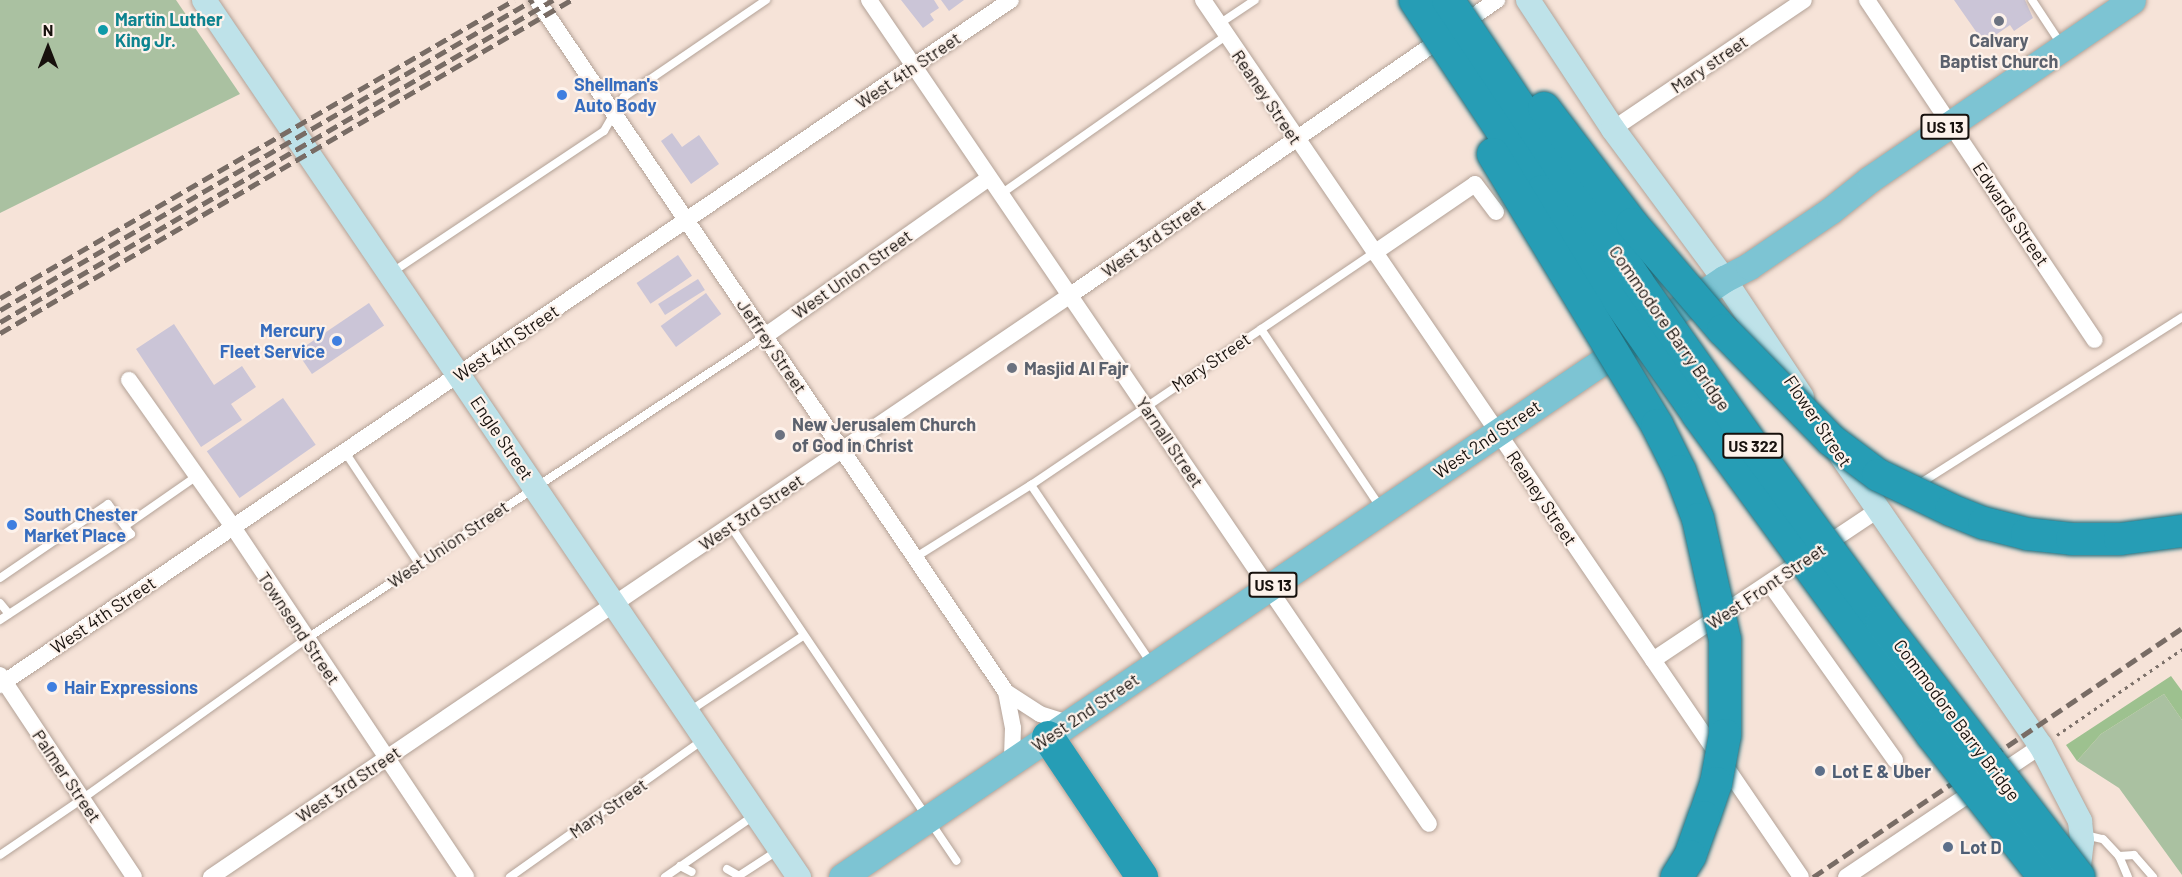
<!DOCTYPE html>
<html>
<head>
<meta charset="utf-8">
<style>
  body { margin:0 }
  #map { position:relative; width:2182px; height:877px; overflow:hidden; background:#f6e3d8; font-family:Barlow,sans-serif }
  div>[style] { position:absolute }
  .green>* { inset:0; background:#aac1a1 }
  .forest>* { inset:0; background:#9dc18f }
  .building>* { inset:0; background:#cbc5d7; transform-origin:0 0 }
  .path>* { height:3px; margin-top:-1.5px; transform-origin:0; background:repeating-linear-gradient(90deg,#7d716a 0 3px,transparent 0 7.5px) }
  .roads { filter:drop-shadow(0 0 2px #b3a297) drop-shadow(0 0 2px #b3a297) }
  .lane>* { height:8px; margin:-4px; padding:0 4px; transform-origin:4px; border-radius:4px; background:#fff }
  .street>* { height:16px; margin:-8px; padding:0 8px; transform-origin:8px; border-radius:8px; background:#fff }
  .secondary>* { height:24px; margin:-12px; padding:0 12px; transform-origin:12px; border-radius:12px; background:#bee2e9 }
  .primary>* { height:27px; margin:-13.5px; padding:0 13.5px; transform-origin:13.5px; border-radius:13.5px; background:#7dc4d3 }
  .highway>* { height:32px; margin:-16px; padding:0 16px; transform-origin:16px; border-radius:16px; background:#269db5 }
  .rail>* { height:4.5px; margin-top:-2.25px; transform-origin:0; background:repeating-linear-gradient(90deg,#786c65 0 12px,transparent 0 18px) }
  .bridges { filter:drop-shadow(0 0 2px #216c7a) drop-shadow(0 0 2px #216c7a) }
  .highway-bridge>* { height:32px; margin:-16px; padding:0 16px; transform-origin:16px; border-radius:16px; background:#269db5 }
  .dots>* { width:16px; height:16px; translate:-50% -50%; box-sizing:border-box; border:3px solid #fdf2eb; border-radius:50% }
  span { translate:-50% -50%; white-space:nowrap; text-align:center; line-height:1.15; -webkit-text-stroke:4.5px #fdf2eb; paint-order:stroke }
  .shield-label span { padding:2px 4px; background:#fdf2eb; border:2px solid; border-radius:4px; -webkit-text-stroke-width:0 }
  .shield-label { font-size:16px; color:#17110d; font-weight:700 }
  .culture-label { font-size:18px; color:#0d838f; font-weight:700 }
  .left { translate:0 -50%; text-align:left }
  .worship-label { font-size:18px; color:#5b616d; font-weight:700 }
  .street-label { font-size:18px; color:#17110d }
  .shop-label { font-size:18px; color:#366cbe; font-weight:700 }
  .right { translate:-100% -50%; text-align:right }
  .service-label { font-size:18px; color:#4e5e75; font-weight:700 }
  .north { position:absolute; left:18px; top:18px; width:60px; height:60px; -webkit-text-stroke:4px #fdf2eb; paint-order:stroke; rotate:0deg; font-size:16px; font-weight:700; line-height:24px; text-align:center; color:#17110d }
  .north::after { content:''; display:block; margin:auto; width:21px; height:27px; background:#17110d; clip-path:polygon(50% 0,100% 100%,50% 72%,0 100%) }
</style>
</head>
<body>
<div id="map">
  <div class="green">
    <i style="clip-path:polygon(0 0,176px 0,240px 94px,0 213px)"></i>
    <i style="clip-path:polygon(2164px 694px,2182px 720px,2182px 875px,2119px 788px,2077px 761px,2101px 734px)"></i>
  </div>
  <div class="forest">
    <i style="clip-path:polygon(2171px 676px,2182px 691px,2182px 720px,2164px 694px,2101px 734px,2077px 761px,2066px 745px)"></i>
  </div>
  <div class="building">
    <i style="clip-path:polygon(901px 0,934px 0,939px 8px,930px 14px,934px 20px,923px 28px)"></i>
    <i style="clip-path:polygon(941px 0,964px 0,949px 11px)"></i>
    <i style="clip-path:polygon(1954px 0,2025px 0,2033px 18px,2014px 31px,2010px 25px,1984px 43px)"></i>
    <i style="clip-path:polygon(672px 133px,682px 147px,699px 135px,719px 164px,691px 184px,661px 141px)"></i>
    <i style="left:678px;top:255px;width:25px;height:50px;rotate:56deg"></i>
    <i style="left:698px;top:279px;width:13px;height:47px;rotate:58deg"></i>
    <i style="left:706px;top:293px;width:26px;height:56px;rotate:54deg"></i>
    <i style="left:369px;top:303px;width:27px;height:87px;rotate:56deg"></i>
    <i style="clip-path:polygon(174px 324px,214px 385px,242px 366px,256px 387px,231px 404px,242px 420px,201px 447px,136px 349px)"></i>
    <i style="left:283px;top:398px;width:57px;height:93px;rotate:55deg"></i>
  </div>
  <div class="path">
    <i style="left:2057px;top:735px;width:152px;rotate:-34.5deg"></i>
  </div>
  <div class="roads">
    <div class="lane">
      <i style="left:2032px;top:0;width:53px;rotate:56.6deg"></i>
      <i style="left:1219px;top:24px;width:43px;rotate:-33.7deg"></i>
      <i style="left:1001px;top:194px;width:275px;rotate:-35.1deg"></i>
      <i style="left:391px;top:273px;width:256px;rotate:-33.7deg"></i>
      <i style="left:604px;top:131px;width:39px;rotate:-60deg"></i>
      <i style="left:624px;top:97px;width:172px;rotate:-34.3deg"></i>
      <i style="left:1261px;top:329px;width:216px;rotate:56.2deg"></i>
      <i style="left:345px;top:452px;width:134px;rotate:56.5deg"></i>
      <i style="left:1031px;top:485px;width:215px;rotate:56deg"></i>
      <i style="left:1916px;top:486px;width:315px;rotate:-32.4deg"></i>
      <i style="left:730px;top:525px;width:405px;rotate:56deg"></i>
      <i style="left:125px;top:526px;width:88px;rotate:-34.8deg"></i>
      <i style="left:916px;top:557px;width:136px;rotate:-32.1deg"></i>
      <i style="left:1031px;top:485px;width:414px;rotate:-34.1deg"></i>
      <i style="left:0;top:578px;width:131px;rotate:-34.4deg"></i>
      <i style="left:108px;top:504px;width:38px;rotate:53deg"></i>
      <i style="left:131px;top:534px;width:157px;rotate:146.7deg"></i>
      <i style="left:0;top:603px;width:14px;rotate:51deg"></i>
      <i style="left:688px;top:712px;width:138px;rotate:-33.5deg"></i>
      <i style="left:2085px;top:835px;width:18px;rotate:13deg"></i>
      <i style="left:2103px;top:839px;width:23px;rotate:47deg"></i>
      <i style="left:2119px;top:856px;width:23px;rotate:67deg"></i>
      <i style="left:0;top:855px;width:99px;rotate:-34.3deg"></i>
      <i style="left:82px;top:799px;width:275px;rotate:-35.5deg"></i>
      <i style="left:306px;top:639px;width:550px;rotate:-33.43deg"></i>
      <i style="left:2119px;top:856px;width:15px;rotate:-4deg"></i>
      <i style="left:2134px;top:855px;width:29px;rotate:49deg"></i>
      <i style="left:680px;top:866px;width:13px;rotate:27deg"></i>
      <i style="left:727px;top:869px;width:14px;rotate:30deg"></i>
      <i style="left:510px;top:877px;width:237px;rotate:-35.4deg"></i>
      <i style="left:665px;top:877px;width:109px;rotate:-34.6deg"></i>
      <i style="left:737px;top:877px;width:48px;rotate:-33deg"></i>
    </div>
    <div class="street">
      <i style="left:537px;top:0;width:836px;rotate:55.87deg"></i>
      <i style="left:1006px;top:692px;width:40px;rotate:32.9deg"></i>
      <i style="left:1040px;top:714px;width:29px;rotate:18deg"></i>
      <i style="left:869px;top:0;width:996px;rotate:55.8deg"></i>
      <i style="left:1203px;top:0;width:1061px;rotate:55.71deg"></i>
      <i style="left:1867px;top:0;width:409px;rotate:56.2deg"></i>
      <i style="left:1613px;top:129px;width:230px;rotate:-34deg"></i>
      <i style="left:1374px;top:253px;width:122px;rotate:-34.3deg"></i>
      <i style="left:1475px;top:184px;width:35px;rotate:53deg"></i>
      <i style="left:765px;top:336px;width:274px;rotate:-35.2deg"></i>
      <i style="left:129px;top:380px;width:180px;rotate:54.7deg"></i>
      <i style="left:233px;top:527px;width:420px;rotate:56.3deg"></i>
      <i style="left:1770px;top:584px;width:216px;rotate:54.6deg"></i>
      <i style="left:1653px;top:660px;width:270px;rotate:-33.7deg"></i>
      <i style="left:0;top:675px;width:242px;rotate:56.4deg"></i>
      <i style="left:0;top:685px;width:1221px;rotate:-34.12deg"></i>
      <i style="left:1006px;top:692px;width:37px;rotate:79deg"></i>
      <i style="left:1013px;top:728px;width:33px;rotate:92deg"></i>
      <i style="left:211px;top:877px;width:1040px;rotate:-34.1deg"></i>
      <i style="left:1072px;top:294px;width:517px;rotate:-34.67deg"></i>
      <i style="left:1846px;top:877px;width:235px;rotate:-33.9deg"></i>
    </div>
    <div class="secondary">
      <i style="left:204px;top:0;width:1060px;rotate:55.85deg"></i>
      <i style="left:1528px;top:0;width:154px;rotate:56.6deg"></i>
      <i style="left:1613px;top:129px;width:187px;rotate:53.5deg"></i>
      <i style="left:1724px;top:279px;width:141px;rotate:56.5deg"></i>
      <i style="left:1838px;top:451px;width:358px;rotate:55.5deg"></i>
      <i style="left:2041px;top:746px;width:85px;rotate:62.5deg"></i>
      <i style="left:2080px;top:821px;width:20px;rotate:84deg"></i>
      <i style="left:2082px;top:841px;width:25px;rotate:97deg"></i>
      <i style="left:2079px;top:866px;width:14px;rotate:126deg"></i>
    </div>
    <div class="primary">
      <i style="left:842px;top:877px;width:1066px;rotate:-34.14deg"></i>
      <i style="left:1724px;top:279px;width:28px;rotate:-27deg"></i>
      <i style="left:1749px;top:266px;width:98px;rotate:-34.2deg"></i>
      <i style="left:1830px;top:211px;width:51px;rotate:-38.7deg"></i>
      <i style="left:1870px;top:179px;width:317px;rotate:-34.3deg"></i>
    </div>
    <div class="highway">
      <i style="left:1048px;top:737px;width:169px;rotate:56.1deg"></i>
    </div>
  </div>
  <div class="rail">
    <i style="left:0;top:298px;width:594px;rotate:-30.1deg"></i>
    <i style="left:0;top:310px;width:617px;rotate:-30.18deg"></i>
    <i style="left:0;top:322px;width:640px;rotate:-30.21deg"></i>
    <i style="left:0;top:333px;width:661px;rotate:-30.25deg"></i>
    <i style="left:1813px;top:877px;width:445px;rotate:-34deg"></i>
  </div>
  <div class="bridges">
    <div class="highway-bridge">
      <i style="left:1415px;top:0;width:229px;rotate:56.4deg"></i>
      <i style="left:1542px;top:191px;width:273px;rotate:55.1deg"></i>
      <i style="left:1698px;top:415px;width:396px;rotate:53.8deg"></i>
      <i style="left:1932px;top:735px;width:181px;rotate:51.7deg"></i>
      <i style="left:1448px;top:0;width:341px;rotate:56.1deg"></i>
      <i style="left:1638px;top:283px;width:208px;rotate:54.8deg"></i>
      <i style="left:1758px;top:453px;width:210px;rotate:53.7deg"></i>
      <i style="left:1882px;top:622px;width:322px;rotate:52.3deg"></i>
      <i style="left:1544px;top:108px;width:146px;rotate:52.8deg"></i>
      <i style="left:1632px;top:224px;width:140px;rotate:49.4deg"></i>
      <i style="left:1723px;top:330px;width:154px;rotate:45.5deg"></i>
      <i style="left:1831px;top:440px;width:59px;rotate:36.7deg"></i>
      <i style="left:1878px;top:475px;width:81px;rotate:25.6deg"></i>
      <i style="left:1951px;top:510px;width:35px;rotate:22deg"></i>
      <i style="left:1984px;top:523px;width:44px;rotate:14.3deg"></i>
      <i style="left:2027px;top:534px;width:45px;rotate:6.3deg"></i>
      <i style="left:2072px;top:539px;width:48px"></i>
      <i style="left:2120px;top:539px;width:63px;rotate:-7.4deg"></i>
      <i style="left:1493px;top:154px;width:317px;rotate:58.8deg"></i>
      <i style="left:1657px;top:425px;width:51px;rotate:63.4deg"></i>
      <i style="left:1680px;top:471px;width:51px;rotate:69.4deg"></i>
      <i style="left:1698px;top:519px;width:124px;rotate:77.4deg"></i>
      <i style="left:1725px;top:640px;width:95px;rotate:90deg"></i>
      <i style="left:1725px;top:735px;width:49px;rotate:100.6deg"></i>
      <i style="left:1716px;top:783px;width:36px;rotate:109deg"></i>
      <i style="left:1704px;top:817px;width:41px;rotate:109.7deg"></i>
      <i style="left:1690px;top:856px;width:25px;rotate:122deg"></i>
    </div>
  </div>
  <div class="dots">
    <i style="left:1999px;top:21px;background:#6b7280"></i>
    <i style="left:103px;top:30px;background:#0f9aa8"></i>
    <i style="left:562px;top:95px;background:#3f7fe0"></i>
    <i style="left:337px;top:341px;background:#3f7fe0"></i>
    <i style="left:1012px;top:368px;background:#6b7280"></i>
    <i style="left:780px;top:435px;background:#6b7280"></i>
    <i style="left:12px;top:525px;background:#3f7fe0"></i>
    <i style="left:52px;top:687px;background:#3f7fe0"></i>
    <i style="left:1820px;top:771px;background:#5c6f8a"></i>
    <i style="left:1948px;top:847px;background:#5c6f8a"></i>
  </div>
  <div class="shield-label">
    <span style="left:1945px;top:127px">US 13</span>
    <span style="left:1753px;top:446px">US 322</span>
    <span style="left:1273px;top:585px">US 13</span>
  </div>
  <div class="culture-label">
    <span class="left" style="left:115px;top:30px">Martin Luther<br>King Jr.</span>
  </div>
  <div class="worship-label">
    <span style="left:1999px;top:51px">Calvary<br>Baptist Church</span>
    <span class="left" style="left:1024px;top:368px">Masjid Al Fajr</span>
    <span class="left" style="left:792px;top:435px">New Jerusalem Church<br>of God in Christ</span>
  </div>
  <div class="street-label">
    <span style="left:1709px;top:64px;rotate:-34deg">Mary street</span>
    <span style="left:908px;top:70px;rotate:-34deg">West 4th Street</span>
    <span style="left:1267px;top:97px;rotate:56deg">Reaney Street</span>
    <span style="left:2011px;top:214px;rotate:56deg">Edwards Street</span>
    <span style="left:1153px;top:238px;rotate:-35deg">West 3rd Street</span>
    <span style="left:852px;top:274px;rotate:-35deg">West Union Street</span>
    <span style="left:1670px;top:328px;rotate:55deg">Commodore Barry Bridge</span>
    <span style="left:506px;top:343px;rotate:-34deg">West 4th Street</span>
    <span style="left:772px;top:346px;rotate:56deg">Jeffrey Street</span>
    <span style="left:1211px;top:362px;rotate:-34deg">Mary Street</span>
    <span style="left:1818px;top:421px;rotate:56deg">Flower Street</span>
    <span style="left:502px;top:438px;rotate:56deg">Engle Street</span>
    <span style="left:1487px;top:439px;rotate:-34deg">West 2nd Street</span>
    <span style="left:1170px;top:442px;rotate:56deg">Yarnall Street</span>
    <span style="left:1542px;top:498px;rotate:56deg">Reaney Street</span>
    <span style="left:751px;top:512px;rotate:-34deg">West 3rd Street</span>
    <span style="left:448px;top:544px;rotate:-34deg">West Union Street</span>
    <span style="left:1766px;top:586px;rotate:-34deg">West Front Street</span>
    <span style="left:103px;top:615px;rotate:-34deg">West 4th Street</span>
    <span style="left:299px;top:628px;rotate:56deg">Townsend Street</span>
    <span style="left:1085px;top:712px;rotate:-34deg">West 2nd Street</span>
    <span style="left:1957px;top:720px;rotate:53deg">Commodore Barry Bridge</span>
    <span style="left:67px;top:776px;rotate:56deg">Palmer Street</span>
    <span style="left:348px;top:784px;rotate:-34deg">West 3rd Street</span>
    <span style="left:608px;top:808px;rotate:-35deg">Mary Street</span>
  </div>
  <div class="shop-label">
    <span class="left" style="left:574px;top:95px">Shellman's<br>Auto Body</span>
    <span class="right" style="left:325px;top:341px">Mercury<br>Fleet Service</span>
    <span class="left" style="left:24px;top:525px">South Chester<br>Market Place</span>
    <span class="left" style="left:64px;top:687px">Hair Expressions</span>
  </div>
  <div class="service-label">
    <span class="left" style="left:1832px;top:771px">Lot E &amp; Uber</span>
    <span class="left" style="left:1960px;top:847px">Lot D</span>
  </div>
  <div class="north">N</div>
</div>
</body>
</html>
